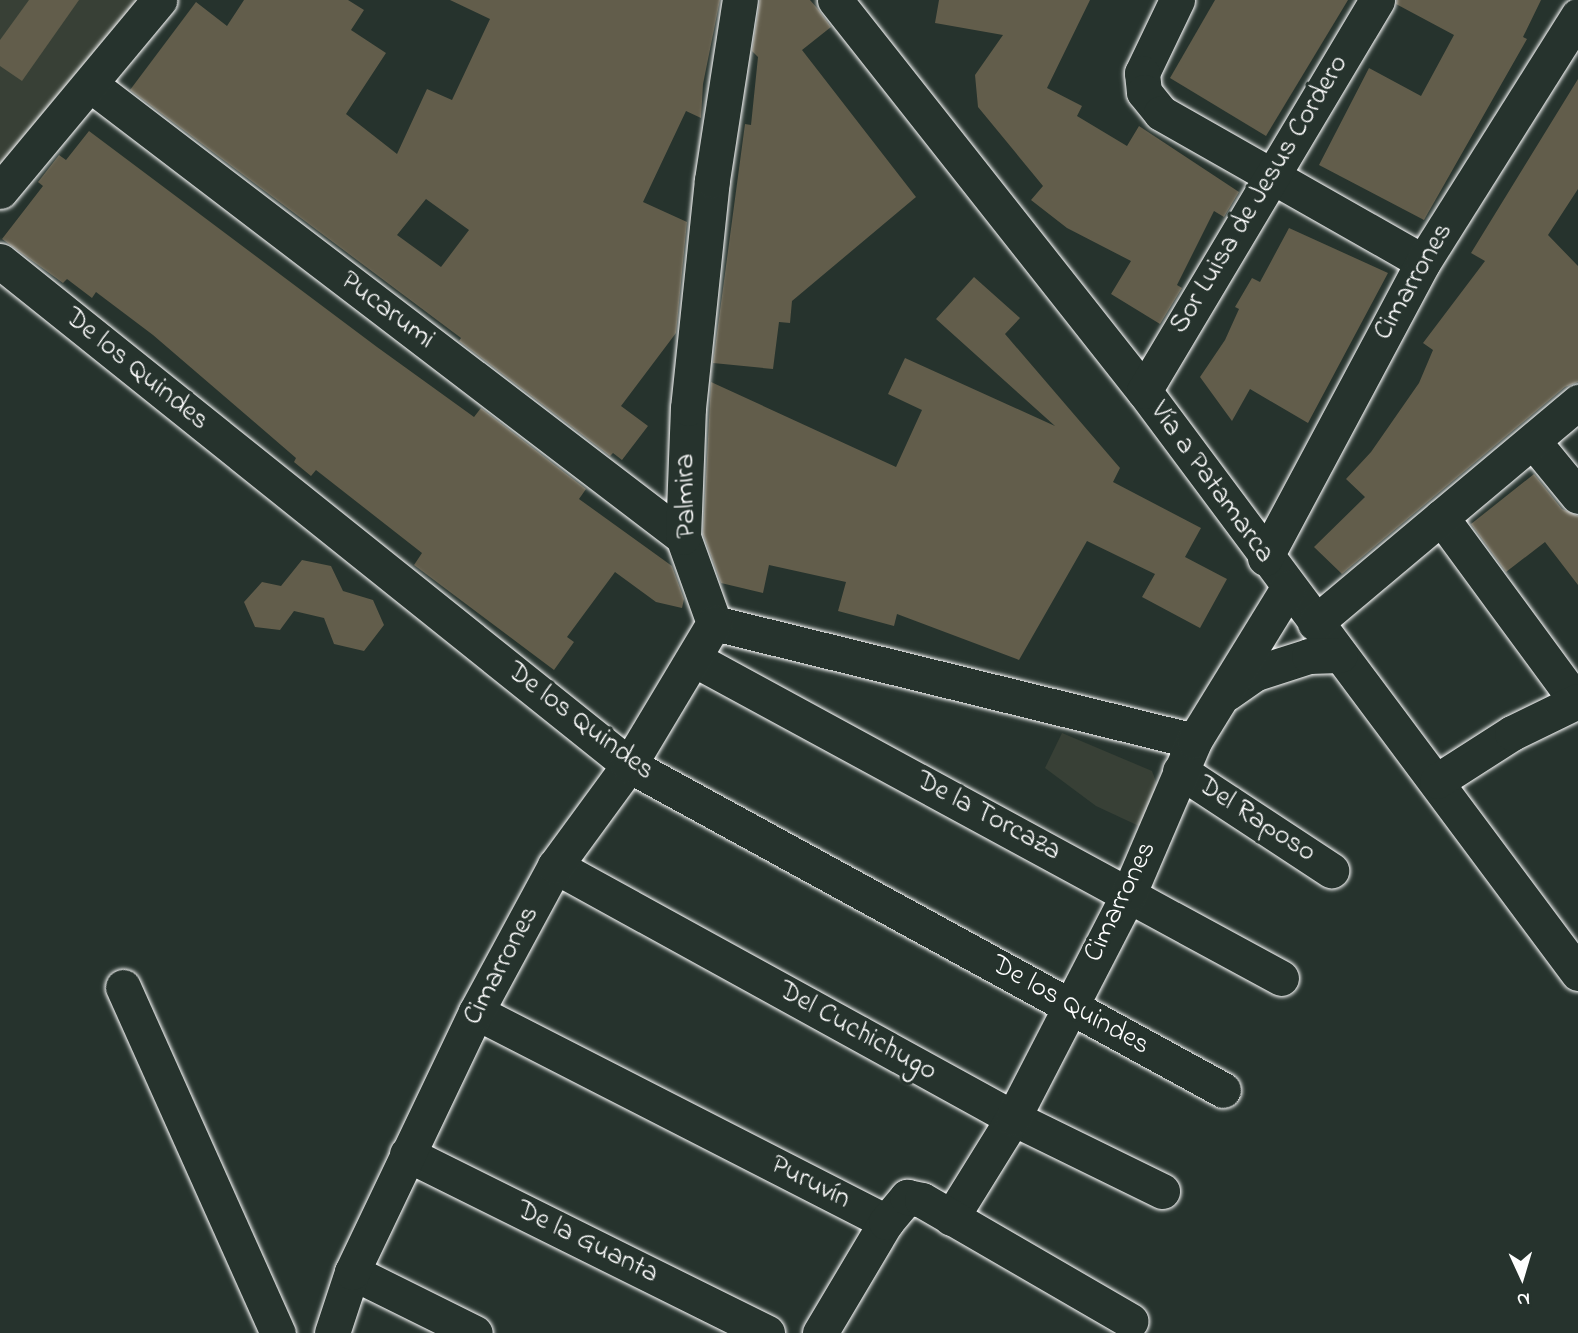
<!DOCTYPE html>
<html>
<head>
<meta charset="utf-8">
<style>
  body { margin:0 }
  #map { position:relative; width:1578px; height:1333px; overflow:hidden; background:#26332d; font-family:"Indie Flower",sans-serif }
  div>[style] { position:absolute }
  .built>* { inset:0; background:#384036 }
  .building>* { inset:0; background:#625d4b }
  .roads { filter:drop-shadow(0 0 2px #fff) drop-shadow(0 0 2px #fff) }
  .minor>* { height:35px; margin:-17.5px; padding:0 17.5px; transform-origin:17.5px; border-radius:17.5px; background:#26332d }
  span { translate:-50% -50%; white-space:nowrap; text-align:center; line-height:1.15; -webkit-text-stroke:6px #26332d; paint-order:stroke }
  .street-label { font-size:28px; color:#fff }
  .north { position:absolute; left:1487px; top:1242px; width:70px; height:70px; -webkit-text-stroke:5px #26332d; paint-order:stroke; rotate:176deg; font-size:19px; font-weight:700; line-height:28px; text-align:center; color:#fff }
  .north::after { content:''; display:block; margin:auto; width:24px; height:32px; background:#fff; clip-path:polygon(50% 0,100% 100%,50% 72%,0 100%) }
</style>
</head>
<body>
<div id="map">
  <div class="built">
    <i style="clip-path:polygon(0 0,147px 0,0 197px)"></i>
    <i style="clip-path:polygon(1062px 733px,1152px 771px,1157px 785px,1141px 827px,1096px 806px,1045px 768px)"></i>
  </div>
  <div class="building">
    <i style="clip-path:polygon(29px 0,79px 0,22px 81px,0 66px,0 40px)"></i>
    <i style="clip-path:polygon(evenodd,244px 0,348px 0,364px 10px,351px 30px,386px 53px,346px 114px,397px 154px,427px 89px,452px 100px,490px 19px,450px 0,720px 0,703px 84px,701px 118px,686px 111px,643px 202px,687px 222px,676px 333px,621px 406px,648px 426px,622px 460px,613px 453px,610px 456px,459px 341px,461px 338px,130px 90px,196px 2px,227px 26px,244px 0,426px 199px,469px 230px,441px 267px,397px 235px,426px 199px)"></i>
    <i style="clip-path:polygon(760px 0,810px 0,817px 8px,831px 27px,802px 50px,916px 197px,792px 301px,790px 323px,779px 322px,773px 369px,713px 363px,745px 124px,751px 125px,758px 57px,752px 51px)"></i>
    <i style="clip-path:polygon(939px 0,1090px 0,1047px 88px,1082px 106px,1077px 116px,1127px 146px,1139px 126px,1239px 192px,1224px 217px,1214px 211px,1177px 285px,1182px 288px,1160px 324px,1111px 294px,1131px 261px,1067px 228px,1031px 200px,1043px 186px,978px 107px,975px 75px,1003px 35px,935px 23px)"></i>
    <i style="clip-path:polygon(1215px 0,1348px 0,1266px 136px,1170px 78px)"></i>
    <i style="clip-path:polygon(1397px 0,1541px 0,1523px 37px,1527px 39px,1424px 220px,1319px 165px,1369px 68px,1421px 96px,1454px 35px,1396px 4px)"></i>
    <i style="clip-path:polygon(1578px 79px,1578px 189px,1548px 235px,1578px 266px,1578px 382px,1565px 387px,1342px 574px,1314px 547px,1365px 497px,1346px 479px,1371px 452px,1419px 383px,1433px 350px,1423px 343px,1485px 261px,1471px 253px)"></i>
    <i style="clip-path:polygon(89px 131px,377px 347px,474px 417px,481px 408px,586px 489px,579px 499px,672px 566px,684px 599px,682px 608px,656px 602px,615px 572px,567px 637px,574px 642px,554px 670px,414px 565px,422px 553px,316px 470px,311px 476px,294px 462px,296px 458px,153px 335px,96px 292px,92px 298px,67px 279px,63px 283px,2px 239px,43px 186px,38px 182px,59px 155px,66px 160px)"></i>
    <i style="clip-path:polygon(1289px 228px,1388px 273px,1308px 423px,1250px 389px,1232px 421px,1200px 377px,1225px 340px,1239px 309px,1235px 307px,1252px 278px,1260px 282px)"></i>
    <i style="clip-path:polygon(974px 277px,1020px 318px,1005px 334px,1120px 468px,1113px 482px,1201px 528px,1185px 557px,1227px 579px,1200px 628px,1142px 597px,1155px 574px,1087px 541px,1019px 660px,897px 614px,894px 626px,838px 611px,846px 582px,769px 565px,763px 593px,721px 583px,703px 534px,711px 382px,896px 467px,922px 410px,888px 394px,905px 358px,1055px 426px,936px 319px)"></i>
    <i style="clip-path:polygon(1534px 474px,1562px 509px,1578px 516px,1578px 585px,1545px 542px,1506px 572px,1471px 524px)"></i>
    <i style="clip-path:polygon(302px 560px,331px 566px,343px 591px,373px 600px,384px 625px,364px 651px,334px 644px,324px 618px,294px 611px,280px 630px,255px 627px,244px 602px,262px 582px,281px 586px)"></i>
  </div>
  <div class="roads">
    <div class="minor">
      <i style="left:835px;top:0;width:498px;rotate:51.7deg"></i>
      <i style="left:1144px;top:391px;width:726px;rotate:53.29deg"></i>
      <i style="left:1177px;top:0;width:81px;rotate:115.6deg"></i>
      <i style="left:1142px;top:73px;width:19px;rotate:84deg"></i>
      <i style="left:1144px;top:92px;width:27px;rotate:51deg"></i>
      <i style="left:1161px;top:113px;width:301px;rotate:29.6deg"></i>
      <i style="left:91px;top:85px;width:745px;rotate:37.36deg"></i>
      <i style="left:0;top:191px;width:249px;rotate:-50.2deg"></i>
      <i style="left:0;top:261px;width:806px;rotate:38.7deg"></i>
      <i style="left:629px;top:765px;width:677px;rotate:28.68deg"></i>
      <i style="left:1144px;top:391px;width:455px;rotate:-59.2deg"></i>
      <i style="left:1533px;top:441px;width:71px;rotate:50.7deg"></i>
      <i style="left:1441px;top:517px;width:228px;rotate:53.7deg"></i>
      <i style="left:1265px;top:558px;width:336px;rotate:-61.9deg"></i>
      <i style="left:1423px;top:262px;width:291px;rotate:-57.8deg"></i>
      <i style="left:714px;top:623px;width:91px;rotate:-109.8deg"></i>
      <i style="left:683px;top:537px;width:129px;rotate:-87.8deg"></i>
      <i style="left:688px;top:408px;width:229px;rotate:-84deg"></i>
      <i style="left:712px;top:180px;width:182px;rotate:-81.2deg"></i>
      <i style="left:714px;top:623px;width:494px;rotate:13.8deg"></i>
      <i style="left:1315px;top:623px;width:344px;rotate:-40deg"></i>
      <i style="left:694px;top:659px;width:668px;rotate:28.52deg"></i>
      <i style="left:1227px;top:693px;width:35px;rotate:-35deg"></i>
      <i style="left:1256px;top:673px;width:56px;rotate:-17.8deg"></i>
      <i style="left:1309px;top:656px;width:31px;rotate:-2deg"></i>
      <i style="left:1180px;top:771px;width:181px;rotate:33.3deg"></i>
      <i style="left:1437px;top:781px;width:89px;rotate:-32.6deg"></i>
      <i style="left:1512px;top:733px;width:73px;rotate:-25.9deg"></i>
      <i style="left:555px;top:866px;width:523px;rotate:28.82deg"></i>
      <i style="left:1013px;top:1118px;width:166px;rotate:26.1deg"></i>
      <i style="left:123px;top:987px;width:379px;rotate:65.9deg"></i>
      <i style="left:476px;top:1012px;width:461px;rotate:27.1deg"></i>
      <i style="left:407px;top:1154px;width:402px;rotate:26.4deg"></i>
      <i style="left:951px;top:1218px;width:118px;rotate:-58.2deg"></i>
      <i style="left:1013px;top:1118px;width:253px;rotate:-62.7deg"></i>
      <i style="left:1129px;top:893px;width:165px;rotate:-66.8deg"></i>
      <i style="left:1194px;top:741px;width:180px;rotate:-58.4deg"></i>
      <i style="left:352px;top:1272px;width:137px;rotate:26.4deg"></i>
      <i style="left:332px;top:1333px;width:64px;rotate:-71.8deg"></i>
      <i style="left:352px;top:1272px;width:288px;rotate:-64.5deg"></i>
      <i style="left:476px;top:1012px;width:166px;rotate:-61.6deg"></i>
      <i style="left:555px;top:866px;width:125px;rotate:-53.8deg"></i>
      <i style="left:629px;top:765px;width:165px;rotate:-59.1deg"></i>
      <i style="left:820px;top:1333px;width:129px;rotate:-59.3deg"></i>
      <i style="left:886px;top:1222px;width:33px;rotate:-50deg"></i>
      <i style="left:907px;top:1197px;width:15px;rotate:11deg"></i>
      <i style="left:922px;top:1200px;width:241px;rotate:30.1deg"></i>
    </div>
  </div>
  <div class="street-label">
    <span style="left:1260px;top:195px;rotate:-59deg">Sor Luisa de Jesus Cordero</span>
    <span style="left:1414px;top:282px;rotate:-60deg">Cimarrones</span>
    <span style="left:387px;top:311px;rotate:37deg">Pucarumi</span>
    <span style="left:136px;top:370px;rotate:39deg">De los Quindes</span>
    <span style="left:1211px;top:483px;rotate:54deg">Vía a Patamarca</span>
    <span style="left:687px;top:496px;rotate:-91deg">Palmira</span>
    <span style="left:580px;top:722px;rotate:37deg">De los Quindes</span>
    <span style="left:988px;top:817px;rotate:28deg">De la Torcaza</span>
    <span style="left:1256px;top:820px;rotate:33deg">Del Raposo</span>
    <span style="left:1121px;top:902px;rotate:-64deg">Cimarrones</span>
    <span style="left:502px;top:966px;rotate:-62deg">Cimarrones</span>
    <span style="left:1070px;top:1006px;rotate:29deg">De los Quindes</span>
    <span style="left:857px;top:1032px;rotate:29deg">Del Cuchichugo</span>
    <span style="left:810px;top:1183px;rotate:27deg">Puruvín</span>
    <span style="left:587px;top:1243px;rotate:26deg">De la Guanta</span>
  </div>
  <div class="north">N</div>
</div>
</body>
</html>
